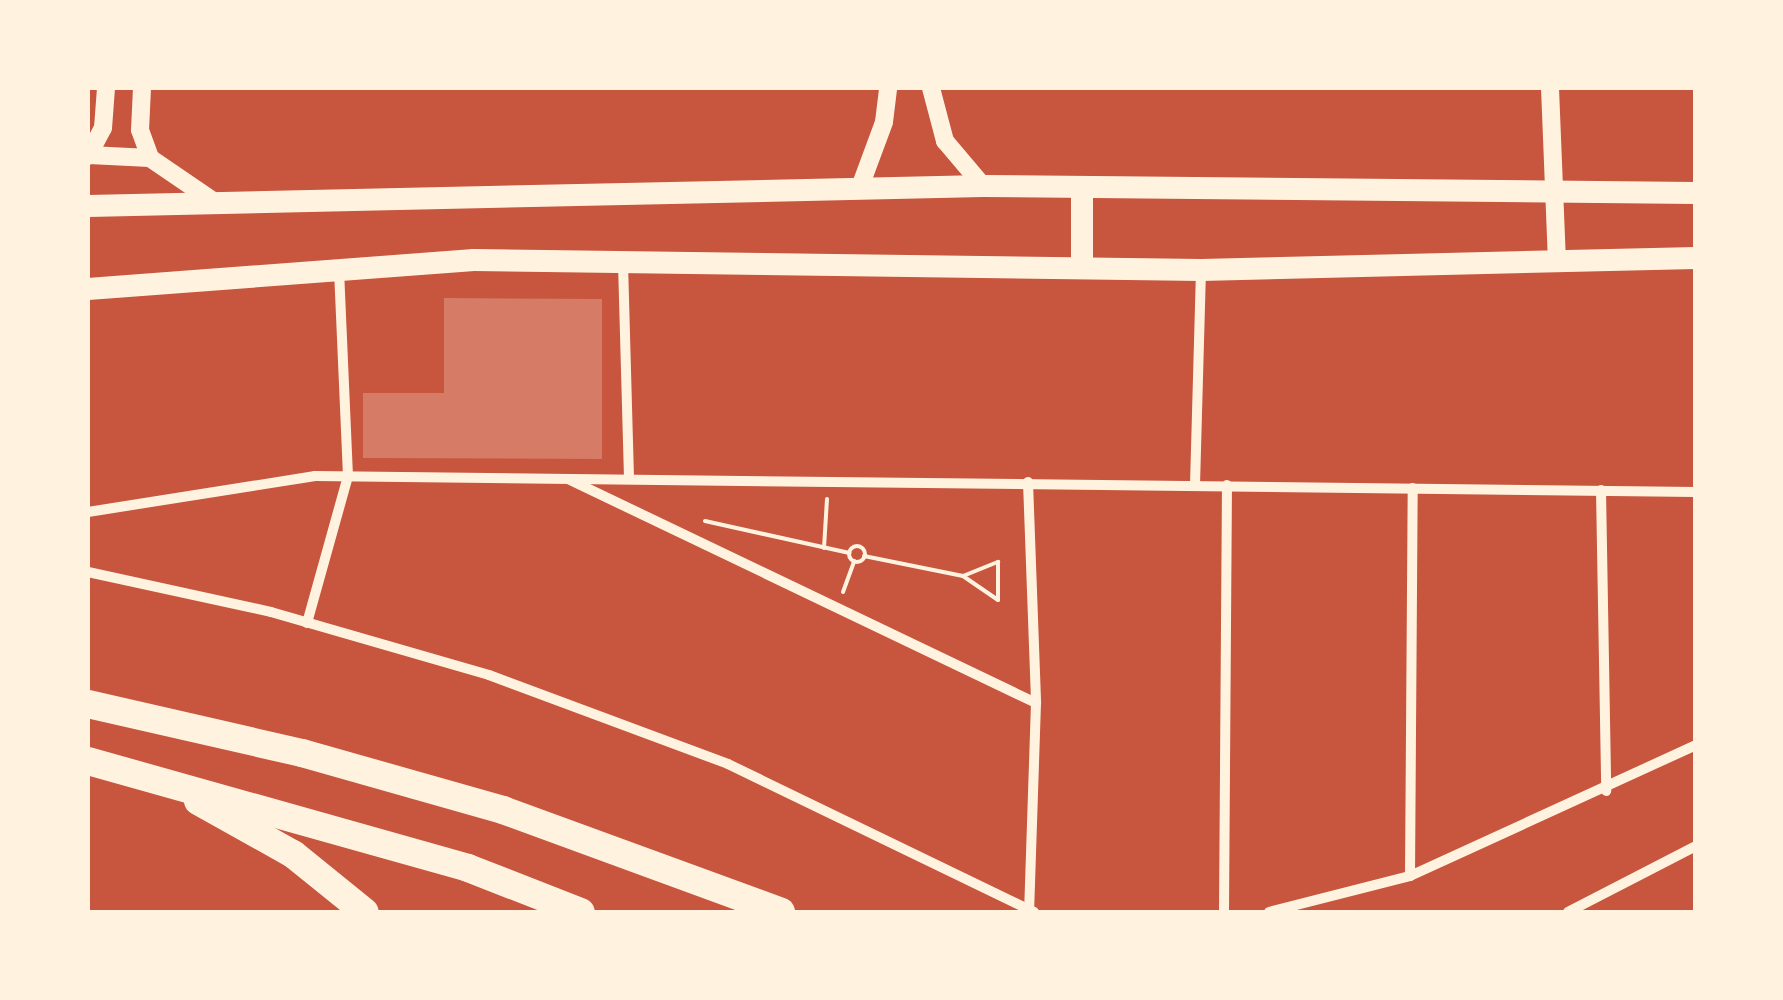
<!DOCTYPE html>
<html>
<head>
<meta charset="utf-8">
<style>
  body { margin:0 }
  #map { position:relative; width:1783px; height:1000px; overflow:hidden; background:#c8553d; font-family:Commissioner,sans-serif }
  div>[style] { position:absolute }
  .building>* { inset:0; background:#d67c66 }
  .path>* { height:4px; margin:-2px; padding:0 2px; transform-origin:2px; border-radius:2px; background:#fff3e0 }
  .path>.ring { margin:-2px; padding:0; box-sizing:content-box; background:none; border:4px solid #fff3e0; border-radius:50% }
  .minor>* { height:10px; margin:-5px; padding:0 5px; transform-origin:5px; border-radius:5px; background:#fff3e0 }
  .tertiary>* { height:18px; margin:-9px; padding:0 9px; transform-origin:9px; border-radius:9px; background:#fff3e0 }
  .primary>* { height:22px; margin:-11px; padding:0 11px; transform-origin:11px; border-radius:11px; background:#fff3e0 }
  .motorway>* { height:28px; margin:-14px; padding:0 14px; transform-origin:14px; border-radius:14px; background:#fff3e0 }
  span { translate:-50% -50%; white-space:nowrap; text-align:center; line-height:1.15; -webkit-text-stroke:9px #fff3e0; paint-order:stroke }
  .frame { position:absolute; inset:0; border:90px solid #fff3e0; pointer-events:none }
</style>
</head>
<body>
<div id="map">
  <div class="building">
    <i style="clip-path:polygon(444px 298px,602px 299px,602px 459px,363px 458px,363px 393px,444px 393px)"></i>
  </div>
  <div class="path">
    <i style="left:705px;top:521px;width:148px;rotate:12.5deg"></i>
    <i class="ring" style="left:849px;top:546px;width:12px;height:12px"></i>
    <i style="left:824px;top:548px;width:49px;rotate:-86.5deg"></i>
    <i style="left:864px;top:556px;width:101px;rotate:11.4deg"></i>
    <i style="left:963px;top:576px;width:38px;rotate:-22deg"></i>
    <i style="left:998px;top:562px;width:38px;rotate:90deg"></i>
    <i style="left:998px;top:600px;width:42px;rotate:-145.6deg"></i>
    <i style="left:843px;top:592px;width:33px;rotate:-70deg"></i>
  </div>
  <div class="minor">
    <i style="left:623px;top:263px;width:213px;rotate:88.4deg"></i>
    <i style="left:568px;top:479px;width:519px;rotate:25.58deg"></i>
    <i style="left:1028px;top:482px;width:221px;rotate:87.9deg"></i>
    <i style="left:1036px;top:703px;width:207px;rotate:91.9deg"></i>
    <i style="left:1195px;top:485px;width:214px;rotate:-88.4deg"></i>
    <i style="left:1601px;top:490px;width:301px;rotate:89deg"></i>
    <i style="left:88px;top:512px;width:230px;rotate:-9deg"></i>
    <i style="left:315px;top:476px;width:1381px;rotate:0.66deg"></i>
    <i style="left:88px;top:572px;width:187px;rotate:12.3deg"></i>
    <i style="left:271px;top:612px;width:227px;rotate:16.1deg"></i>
    <i style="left:489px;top:675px;width:255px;rotate:20.4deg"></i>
    <i style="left:728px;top:764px;width:340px;rotate:25.8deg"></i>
    <i style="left:307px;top:623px;width:153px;rotate:-74.4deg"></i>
    <i style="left:348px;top:476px;width:207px;rotate:-92.5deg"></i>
    <i style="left:1410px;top:876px;width:388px;rotate:-89.6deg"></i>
    <i style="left:1224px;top:912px;width:427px;rotate:-89.6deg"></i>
    <i style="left:1269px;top:912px;width:146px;rotate:-14.3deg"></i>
    <i style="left:1410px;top:876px;width:315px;rotate:-24.6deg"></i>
    <i style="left:1568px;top:912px;width:144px;rotate:-27.3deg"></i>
  </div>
  <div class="tertiary">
    <i style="left:142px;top:88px;width:42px;rotate:92.7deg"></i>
    <i style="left:140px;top:130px;width:30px;rotate:70deg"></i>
    <i style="left:150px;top:158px;width:83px;rotate:34.3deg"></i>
    <i style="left:931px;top:88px;width:55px;rotate:75.2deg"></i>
    <i style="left:945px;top:141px;width:59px;rotate:49.8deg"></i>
    <i style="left:1550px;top:88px;width:173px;rotate:87.7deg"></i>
    <i style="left:89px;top:155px;width:61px;rotate:2.8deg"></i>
    <i style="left:88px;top:156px;width:32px;rotate:-62deg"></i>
    <i style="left:103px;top:128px;width:40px;rotate:-85.7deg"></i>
    <i style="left:860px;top:187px;width:69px;rotate:-69.7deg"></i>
    <i style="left:884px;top:122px;width:34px;rotate:-83deg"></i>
  </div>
  <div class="primary">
    <i style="left:1082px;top:191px;width:77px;rotate:90deg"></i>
    <i style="left:88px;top:206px;width:895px;rotate:-1.28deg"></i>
    <i style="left:983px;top:186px;width:713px;rotate:0.56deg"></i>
    <i style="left:88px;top:289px;width:387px;rotate:-4.3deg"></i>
    <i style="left:474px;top:260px;width:727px;rotate:0.79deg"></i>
    <i style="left:1201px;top:270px;width:495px;rotate:-1.4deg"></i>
  </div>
  <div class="motorway">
    <i style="left:88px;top:704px;width:220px;rotate:12.9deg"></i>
    <i style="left:302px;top:753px;width:209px;rotate:15.8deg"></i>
    <i style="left:503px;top:810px;width:296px;rotate:20.1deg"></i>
    <i style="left:88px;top:761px;width:395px;rotate:15.7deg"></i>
    <i style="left:468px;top:868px;width:121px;rotate:21.3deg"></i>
    <i style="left:198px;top:801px;width:109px;rotate:29.2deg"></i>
    <i style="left:293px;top:854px;width:92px;rotate:38.9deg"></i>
  </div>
  <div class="frame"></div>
</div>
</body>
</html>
